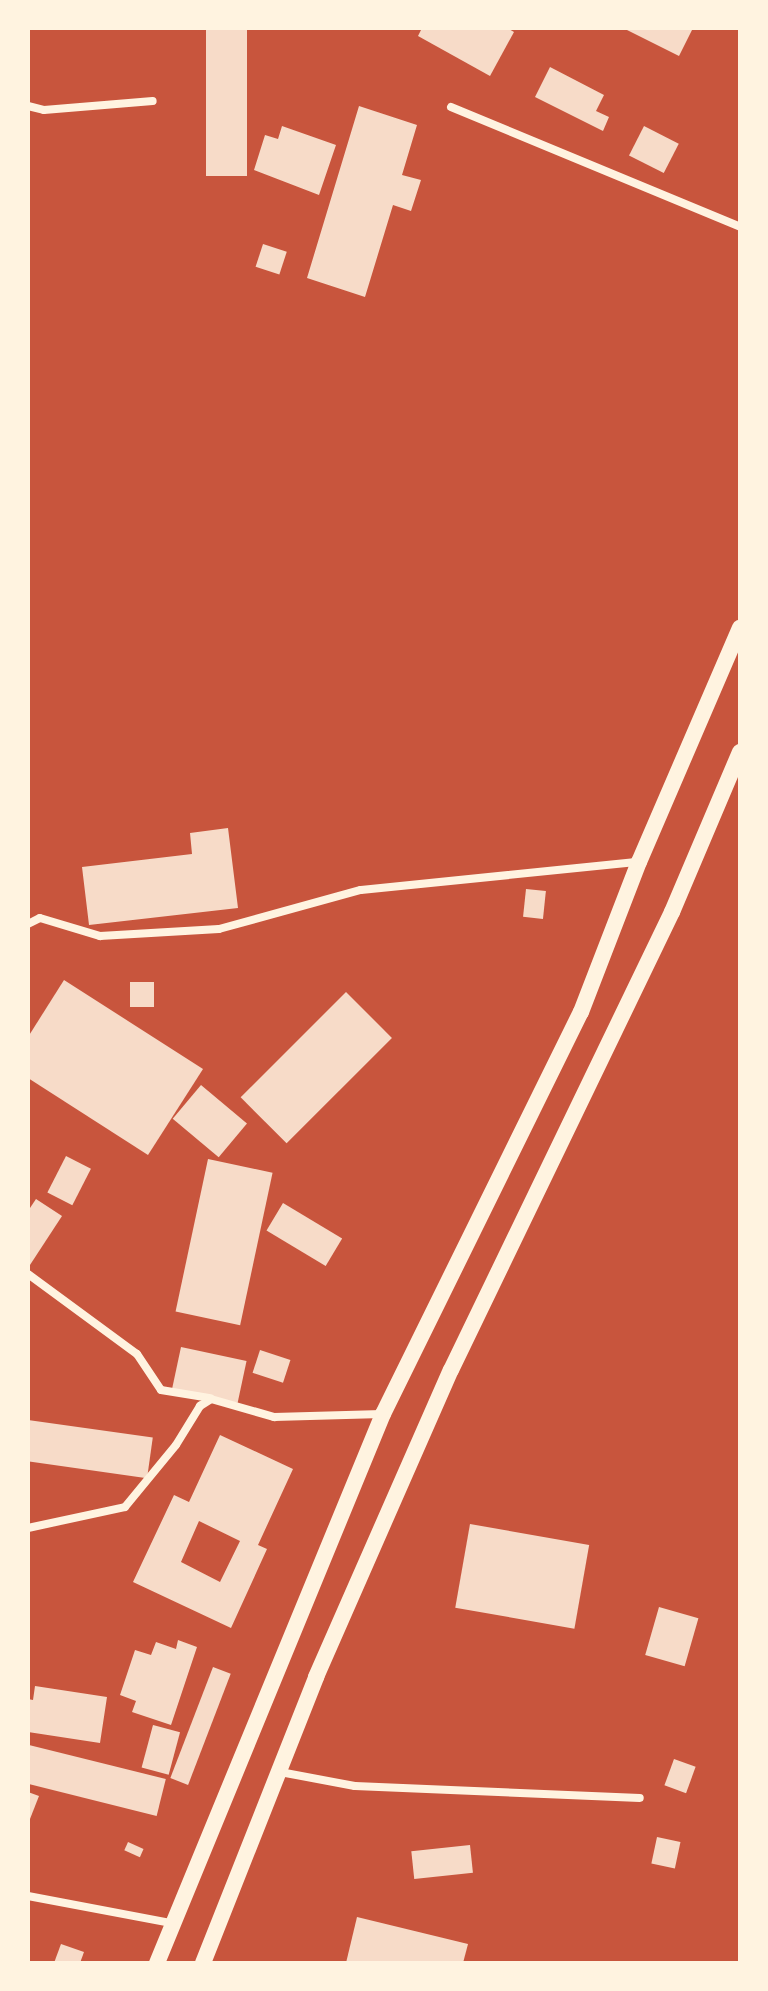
<!DOCTYPE html>
<html>
<head>
<meta charset="utf-8">
<style>
  body { margin:0 }
  #map { position:relative; width:768px; height:1991px; overflow:hidden; background:#c8553d; font-family:Mulish,sans-serif }
  div>[style] { position:absolute }
  .building>* { inset:0; background:#f7dbc8; transform-origin:0 0 }
  .minor>* { height:8px; margin:-4px; padding:0 4px; transform-origin:4px; border-radius:4px; background:#fff3e0 }
  .secondary>* { height:16px; margin:-8px; padding:0 8px; transform-origin:8px; border-radius:8px; background:#fff3e0 }
  span { translate:-50% -50%; white-space:nowrap; text-align:center; line-height:1.15; -webkit-text-stroke:8px #fff3e0; paint-order:stroke }
  .frame { position:absolute; inset:0; border:30px solid #fff3e0; pointer-events:none }
</style>
</head>
<body>
<div id="map">
  <div class="building">
    <i style="left:206px;top:28px;width:41px;height:148px"></i>
    <i style="clip-path:polygon(422px 28px,507px 28px,514px 32px,490px 76px,418px 36px)"></i>
    <i style="clip-path:polygon(623px 28px,693px 28px,679px 56px)"></i>
    <i style="clip-path:polygon(550px 67px,604px 95px,596px 111px,609px 117px,603px 131px,535px 97px)"></i>
    <i style="clip-path:polygon(359px 106px,417px 125px,402px 175px,421px 180px,411px 211px,393px 205px,365px 297px,307px 278px)"></i>
    <i style="clip-path:polygon(282px 126px,336px 145px,319px 195px,254px 170px,265px 135px,278px 139px)"></i>
    <i style="left:644px;top:126px;width:39px;height:33px;rotate:27deg"></i>
    <i style="left:263px;top:244px;width:25px;height:24px;rotate:18deg"></i>
    <i style="clip-path:polygon(228px 828px,238px 908px,89px 925px,82px 867px,192px 854px,190px 833px)"></i>
    <i style="left:526px;top:889px;width:20px;height:28px;rotate:6deg"></i>
    <i style="clip-path:polygon(64px 980px,203px 1069px,148px 1155px,28px 1078px,28px 1037px)"></i>
    <i style="left:154px;top:982px;width:25px;height:24px;rotate:90deg"></i>
    <i style="left:346px;top:992px;width:65px;height:149px;rotate:45deg"></i>
    <i style="left:201px;top:1085px;width:60px;height:44px;rotate:40deg"></i>
    <i style="left:66px;top:1156px;width:28px;height:41px;rotate:27deg"></i>
    <i style="left:208px;top:1159px;width:66px;height:156px;rotate:12deg"></i>
    <i style="clip-path:polygon(36px 1199px,62px 1216px,28px 1268px,28px 1211px)"></i>
    <i style="left:283px;top:1203px;width:69px;height:32px;rotate:31deg"></i>
    <i style="left:181px;top:1347px;width:67px;height:43px;rotate:12deg"></i>
    <i style="left:260px;top:1350px;width:32px;height:24px;rotate:18deg"></i>
    <i style="left:28px;top:1420px;width:126px;height:41px;rotate:8deg"></i>
    <i style="clip-path:polygon(evenodd,220px 1435px,293px 1469px,258px 1545px,267px 1549px,231px 1628px,133px 1582px,174px 1495px,189px 1502px,220px 1435px,199px 1521px,240px 1541px,220px 1582px,181px 1562px,199px 1521px)"></i>
    <i style="left:470px;top:1524px;width:121px;height:85px;rotate:10deg"></i>
    <i style="left:659px;top:1607px;width:41px;height:50px;rotate:16deg"></i>
    <i style="clip-path:polygon(178px 1640px,197px 1647px,171px 1725px,132px 1712px,136px 1701px,120px 1695px,135px 1650px,151px 1655px,156px 1642px,176px 1649px)"></i>
    <i style="left:213px;top:1667px;width:19px;height:119px;rotate:21deg"></i>
    <i style="clip-path:polygon(35px 1686px,107px 1697px,100px 1743px,28px 1732px,28px 1699px,33px 1700px)"></i>
    <i style="left:153px;top:1725px;width:28px;height:44px;rotate:15deg"></i>
    <i style="left:29px;top:1745px;width:141px;height:38px;rotate:14deg"></i>
    <i style="left:674px;top:1759px;width:23px;height:28px;rotate:20deg"></i>
    <i style="clip-path:polygon(28px 1792px,39px 1796px,28px 1824px)"></i>
    <i style="left:657px;top:1837px;width:24px;height:27px;rotate:12deg"></i>
    <i style="left:128px;top:1842px;width:17px;height:9px;rotate:24deg"></i>
    <i style="left:470px;top:1845px;width:28px;height:59px;rotate:84deg"></i>
    <i style="clip-path:polygon(357px 1917px,468px 1944px,463px 1963px,346px 1963px)"></i>
    <i style="clip-path:polygon(61px 1944px,84px 1952px,80px 1963px,54px 1963px)"></i>
  </div>
  <div class="minor">
    <i style="left:28px;top:106px;width:16px;rotate:14deg"></i>
    <i style="left:44px;top:110px;width:109px;rotate:-4.7deg"></i>
    <i style="left:451px;top:107px;width:313px;rotate:22.5deg"></i>
    <i style="left:28px;top:924px;width:13px;rotate:-27deg"></i>
    <i style="left:40px;top:918px;width:63px;rotate:16.7deg"></i>
    <i style="left:100px;top:936px;width:119px;rotate:-3.4deg"></i>
    <i style="left:219px;top:929px;width:147px;rotate:-15.4deg"></i>
    <i style="left:361px;top:890px;width:279px;rotate:-5.8deg"></i>
    <i style="left:28px;top:1274px;width:135px;rotate:36.3deg"></i>
    <i style="left:137px;top:1354px;width:43px;rotate:56.3deg"></i>
    <i style="left:161px;top:1390px;width:50px;rotate:9.3deg"></i>
    <i style="left:28px;top:1528px;width:99px;rotate:-12.2deg"></i>
    <i style="left:125px;top:1507px;width:80px;rotate:-50.6deg"></i>
    <i style="left:176px;top:1445px;width:46px;rotate:-58.4deg"></i>
    <i style="left:200px;top:1406px;width:13px;rotate:-32deg"></i>
    <i style="left:211px;top:1399px;width:66px;rotate:15.9deg"></i>
    <i style="left:274px;top:1417px;width:108px;rotate:-1.6deg"></i>
    <i style="left:280px;top:1772px;width:76px;rotate:10.6deg"></i>
    <i style="left:355px;top:1786px;width:285px;rotate:2.4deg"></i>
    <i style="left:28px;top:1896px;width:146px;rotate:10.7deg"></i>
  </div>
  <div class="secondary">
    <i style="left:157px;top:1963px;width:594px;rotate:-67.63deg"></i>
    <i style="left:383px;top:1414px;width:448px;rotate:-63.8deg"></i>
    <i style="left:581px;top:1012px;width:161px;rotate:-68.9deg"></i>
    <i style="left:639px;top:862px;width:255px;rotate:-66.7deg"></i>
    <i style="left:203px;top:1963px;width:308px;rotate:-68.4deg"></i>
    <i style="left:316px;top:1677px;width:335px;rotate:-66.3deg"></i>
    <i style="left:451px;top:1370px;width:509px;rotate:-64.24deg"></i>
    <i style="left:672px;top:912px;width:174px;rotate:-67deg"></i>
  </div>
  <div class="frame"></div>
</div>
</body>
</html>
